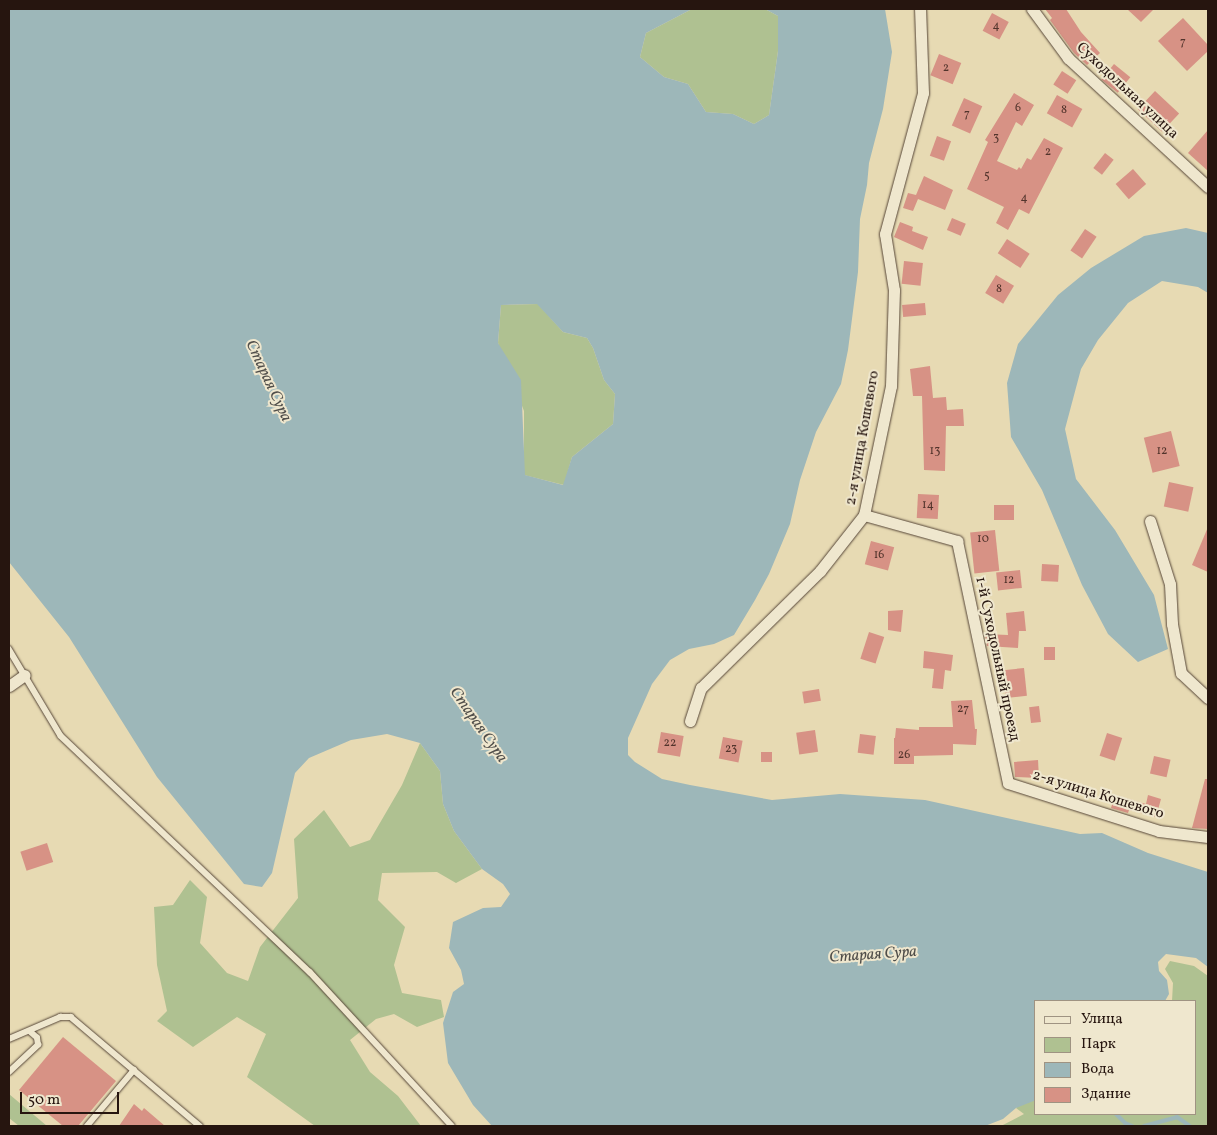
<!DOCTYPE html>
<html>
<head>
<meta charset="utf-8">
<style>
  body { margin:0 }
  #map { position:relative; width:1217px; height:1135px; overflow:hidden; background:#e7dab3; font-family:Vollkorn,serif }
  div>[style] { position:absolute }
  .green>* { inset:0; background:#afc191 }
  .water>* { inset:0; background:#9db7b9 }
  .stream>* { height:4px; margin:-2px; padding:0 2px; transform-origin:2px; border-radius:2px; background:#9db7b9 }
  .building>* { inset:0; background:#d79285; transform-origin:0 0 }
  .roads { filter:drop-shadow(0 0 1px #564638) drop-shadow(0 0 1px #564638) }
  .service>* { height:5.5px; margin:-2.75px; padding:0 2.75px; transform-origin:2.75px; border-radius:2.75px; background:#efe7ce }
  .minor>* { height:11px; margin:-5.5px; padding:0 5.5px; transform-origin:5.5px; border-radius:5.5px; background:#efe7ce }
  span { translate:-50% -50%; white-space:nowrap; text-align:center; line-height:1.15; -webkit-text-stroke:4px #efe7ce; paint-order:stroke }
  .number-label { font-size:12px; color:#52342c }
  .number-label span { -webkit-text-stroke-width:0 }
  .street-label { font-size:15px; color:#26150f }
  .water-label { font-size:16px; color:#504e4a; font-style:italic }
  .frame { position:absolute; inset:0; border:10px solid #26150f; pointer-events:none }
  .legend { position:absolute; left:1034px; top:1000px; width:162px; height:115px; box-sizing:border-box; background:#efe7ce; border:1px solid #9f9382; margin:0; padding:6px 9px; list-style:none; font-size:15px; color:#26150f }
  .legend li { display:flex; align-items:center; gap:10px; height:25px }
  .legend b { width:25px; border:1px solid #9f9382 }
  .scale { position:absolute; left:20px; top:1092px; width:99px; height:22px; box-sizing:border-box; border:2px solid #26150f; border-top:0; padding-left:6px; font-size:15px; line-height:18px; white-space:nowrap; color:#26150f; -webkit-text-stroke:4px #efe7ce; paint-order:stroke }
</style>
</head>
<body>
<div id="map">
  <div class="green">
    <i style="clip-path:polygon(692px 9px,765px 9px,778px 16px,778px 51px,769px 115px,754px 124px,733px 114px,706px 112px,688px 84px,664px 77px,640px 57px,646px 33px)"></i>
    <i style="clip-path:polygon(538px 304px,563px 332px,587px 338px,593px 348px,604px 380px,615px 394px,613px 424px,572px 457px,564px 485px,524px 475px,524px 411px,498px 343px,501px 305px)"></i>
    <i style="clip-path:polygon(420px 743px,440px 771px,443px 804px,454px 831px,482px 869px,456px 883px,437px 872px,382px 873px,378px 900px,405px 927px,394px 965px,402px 993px,441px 1000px,444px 1017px,417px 1027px,394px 1014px,376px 1019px,350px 1040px,370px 1072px,398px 1096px,421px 1126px,315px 1126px,247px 1077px,266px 1034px,237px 1017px,193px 1047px,157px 1021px,167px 1011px,157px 965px,154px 907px,173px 905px,190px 880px,207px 897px,200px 943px,227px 973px,248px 981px,260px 947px,298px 898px,294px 839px,324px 810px,350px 847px,370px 840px,402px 785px)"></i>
    <i style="clip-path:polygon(1170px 961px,1194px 966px,1208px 976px,1208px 1126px,1001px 1126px,1024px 1114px,1016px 1108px,1036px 1087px,1036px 1114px,1196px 1114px,1196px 1001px,1172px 1001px,1173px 983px,1165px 969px)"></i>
    <i style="clip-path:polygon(9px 1094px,47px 1126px,19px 1126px,9px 1118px)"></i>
  </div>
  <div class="water">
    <i style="clip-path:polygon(evenodd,9px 9px,692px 9px,646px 33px,640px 57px,664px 77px,688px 84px,706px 112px,733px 114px,754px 124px,769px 115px,778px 51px,778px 16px,765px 9px,885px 9px,892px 52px,883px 109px,869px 163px,867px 185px,860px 219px,858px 272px,848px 350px,841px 384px,816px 432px,800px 480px,790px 524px,769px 574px,755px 600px,734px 635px,714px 644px,689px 649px,670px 660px,652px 684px,628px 738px,628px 755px,635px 762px,662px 779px,690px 785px,772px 800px,840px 794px,925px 800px,1080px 834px,1102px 833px,1148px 853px,1208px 872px,1208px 967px,1196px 958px,1166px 954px,1158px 962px,1159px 971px,1167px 980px,1169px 994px,1165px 1001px,1036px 1001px,1036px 1100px,1016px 1108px,1003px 1119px,985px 1126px,492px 1126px,473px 1105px,448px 1063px,443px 1023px,453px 992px,464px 984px,461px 970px,449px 948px,453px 922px,483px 908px,501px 907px,510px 894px,503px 884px,482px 869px,454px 831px,443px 804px,440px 771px,420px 743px,387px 734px,351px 740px,309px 758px,295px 773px,272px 873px,262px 887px,244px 884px,157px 777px,69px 637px,9px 562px,9px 9px,537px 304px,563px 332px,587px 338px,593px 348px,604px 380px,615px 394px,613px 424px,572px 457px,563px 485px,525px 475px,521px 380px,498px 343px,501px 305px,537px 304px)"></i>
    <i style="clip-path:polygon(1186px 228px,1208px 233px,1208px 293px,1198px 287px,1162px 281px,1128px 303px,1098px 340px,1081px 369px,1065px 429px,1076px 479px,1115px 530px,1154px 595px,1168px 649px,1138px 662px,1108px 634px,1082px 585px,1042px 490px,1011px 437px,1007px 383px,1018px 344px,1058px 295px,1091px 268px,1144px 236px)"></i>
  </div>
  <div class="stream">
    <i style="left:1116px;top:1114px;width:13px;rotate:45deg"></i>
    <i style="left:1125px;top:1123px;width:8px;rotate:23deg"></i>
    <i style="left:1144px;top:1126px;width:34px;rotate:-15deg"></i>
    <i style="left:1177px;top:1117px;width:16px;rotate:35deg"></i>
  </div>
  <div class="building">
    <i style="clip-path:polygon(1045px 9px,1066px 9px,1081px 32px,1100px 53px,1087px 65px,1074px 53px,1050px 20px,1052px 18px)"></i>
    <i style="clip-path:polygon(1127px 9px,1154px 9px,1141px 22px)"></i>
    <i style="left:992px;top:13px;width:19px;height:20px;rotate:28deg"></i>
    <i style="clip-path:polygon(1183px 18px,1208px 45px,1208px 51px,1187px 71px,1158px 41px)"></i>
    <i style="left:939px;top:54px;width:24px;height:23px;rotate:22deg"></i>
    <i style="left:1114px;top:64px;width:21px;height:20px;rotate:39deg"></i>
    <i style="left:1062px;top:71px;width:17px;height:16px;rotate:33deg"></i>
    <i style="left:1155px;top:91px;width:33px;height:25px;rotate:43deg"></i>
    <i style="clip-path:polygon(1014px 93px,1034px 105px,1022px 126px,1016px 122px,997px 161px,1017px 170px,1019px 167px,1021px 169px,1027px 158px,1031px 160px,1044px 138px,1063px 148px,1029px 214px,1019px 209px,1008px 230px,996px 223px,1004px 207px,967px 189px,988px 142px,985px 140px)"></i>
    <i style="left:1057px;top:95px;width:29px;height:21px;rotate:29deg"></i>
    <i style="left:964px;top:98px;width:20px;height:30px;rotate:24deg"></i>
    <i style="clip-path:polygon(1208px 130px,1208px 171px,1188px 153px)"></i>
    <i style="left:937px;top:136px;width:15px;height:21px;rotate:20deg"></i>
    <i style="left:1105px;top:153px;width:11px;height:19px;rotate:38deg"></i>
    <i style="left:1133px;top:169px;width:20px;height:23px;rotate:49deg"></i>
    <i style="clip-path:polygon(924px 176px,953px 190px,945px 210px,918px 199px,913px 211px,903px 208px,908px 193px,916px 195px)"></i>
    <i style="left:952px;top:218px;width:15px;height:13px;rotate:23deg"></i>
    <i style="clip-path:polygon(900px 222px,913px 227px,912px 231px,928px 237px,923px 250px,894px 237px)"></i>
    <i style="left:1085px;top:229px;width:14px;height:26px;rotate:34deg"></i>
    <i style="left:1007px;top:239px;width:27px;height:17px;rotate:33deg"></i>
    <i style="left:904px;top:261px;width:19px;height:23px;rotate:6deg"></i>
    <i style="left:996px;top:275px;width:21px;height:21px;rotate:31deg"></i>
    <i style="left:925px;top:303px;width:12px;height:23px;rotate:85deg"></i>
    <i style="clip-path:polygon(930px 366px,933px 398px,946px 397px,947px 410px,963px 409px,964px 426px,946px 426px,945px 471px,924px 470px,922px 396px,913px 396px,910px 369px)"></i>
    <i style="left:1171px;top:431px;width:36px;height:28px;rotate:76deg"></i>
    <i style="left:1169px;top:482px;width:25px;height:25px;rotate:12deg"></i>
    <i style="left:918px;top:494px;width:21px;height:24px;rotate:3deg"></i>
    <i style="left:1014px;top:505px;width:15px;height:20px;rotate:90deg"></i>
    <i style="clip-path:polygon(1208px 527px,1208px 572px,1192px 565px)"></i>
    <i style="left:995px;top:530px;width:41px;height:25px;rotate:84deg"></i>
    <i style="left:871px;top:541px;width:24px;height:24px;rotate:15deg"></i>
    <i style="left:1042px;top:564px;width:17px;height:17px;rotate:3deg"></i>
    <i style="left:1020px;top:570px;width:18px;height:24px;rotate:84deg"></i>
    <i style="clip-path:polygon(903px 610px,901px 632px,888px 630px,888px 611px)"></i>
    <i style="clip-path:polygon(1024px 611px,1026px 631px,1019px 631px,1018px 648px,987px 646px,985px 634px,1008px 635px,1006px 613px)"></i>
    <i style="left:869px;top:632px;width:16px;height:28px;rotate:18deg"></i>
    <i style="left:1044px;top:647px;width:11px;height:13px"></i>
    <i style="clip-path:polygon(924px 651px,953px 655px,951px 671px,945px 670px,943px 689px,932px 688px,934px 669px,923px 668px)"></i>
    <i style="left:1024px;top:668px;width:28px;height:21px;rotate:84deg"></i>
    <i style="left:819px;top:689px;width:12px;height:17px;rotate:81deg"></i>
    <i style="clip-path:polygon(972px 700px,975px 729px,977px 729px,976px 745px,953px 744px,953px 755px,914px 756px,914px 764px,894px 764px,894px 738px,895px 738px,896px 728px,919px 730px,919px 727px,953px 727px,951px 701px)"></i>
    <i style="left:1039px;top:706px;width:16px;height:10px;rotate:83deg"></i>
    <i style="left:815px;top:730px;width:22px;height:19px;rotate:82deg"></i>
    <i style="left:661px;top:732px;width:23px;height:21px;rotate:10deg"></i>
    <i style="left:1107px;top:733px;width:16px;height:24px;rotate:18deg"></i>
    <i style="left:860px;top:734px;width:16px;height:19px;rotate:7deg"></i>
    <i style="left:723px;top:737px;width:20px;height:22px;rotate:11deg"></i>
    <i style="left:761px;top:752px;width:11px;height:10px"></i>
    <i style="left:1154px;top:756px;width:17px;height:18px;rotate:13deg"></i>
    <i style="clip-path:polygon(1038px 760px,1039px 778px,1015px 777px,1014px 762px)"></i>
    <i style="clip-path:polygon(1205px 779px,1208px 779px,1208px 829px,1192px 828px)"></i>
    <i style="clip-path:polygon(1115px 795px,1146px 804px,1148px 795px,1161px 799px,1156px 817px,1129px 810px,1128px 813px,1111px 808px)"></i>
    <i style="left:47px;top:843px;width:20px;height:28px;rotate:72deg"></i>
    <i style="clip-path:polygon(63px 1037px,116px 1081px,78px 1126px,63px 1126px,19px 1090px)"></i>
    <i style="clip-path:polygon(134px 1104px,142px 1111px,144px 1108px,165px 1126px,119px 1126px)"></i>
  </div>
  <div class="roads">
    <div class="service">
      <i style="left:9px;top:649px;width:101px;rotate:59.1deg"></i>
      <i style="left:61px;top:736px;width:343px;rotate:43.5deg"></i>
      <i style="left:310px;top:972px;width:209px;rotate:47.3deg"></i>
      <i style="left:9px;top:1039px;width:56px;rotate:-23.3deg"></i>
      <i style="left:60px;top:1017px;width:11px"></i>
      <i style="left:71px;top:1017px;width:169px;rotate:40.2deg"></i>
      <i style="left:9px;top:1072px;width:40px;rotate:-43deg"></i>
      <i style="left:38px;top:1045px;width:7px;rotate:-98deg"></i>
      <i style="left:37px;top:1038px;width:9px;rotate:-139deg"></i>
      <i style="left:87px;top:1126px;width:73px;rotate:-50deg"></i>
    </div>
    <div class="minor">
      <i style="left:1032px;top:9px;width:61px;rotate:53.7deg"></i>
      <i style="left:1068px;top:58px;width:190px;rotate:42.7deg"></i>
      <i style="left:864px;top:515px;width:97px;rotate:15.6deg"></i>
      <i style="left:957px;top:541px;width:247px;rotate:78.1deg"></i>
      <i style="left:1008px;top:783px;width:158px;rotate:17.6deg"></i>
      <i style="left:1159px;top:831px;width:49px;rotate:7deg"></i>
      <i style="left:1150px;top:521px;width:66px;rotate:72.4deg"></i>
      <i style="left:1170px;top:584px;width:40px;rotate:87.1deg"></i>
      <i style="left:1172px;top:624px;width:50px;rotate:79.6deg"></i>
      <i style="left:1181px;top:673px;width:37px;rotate:43deg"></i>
      <i style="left:9px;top:686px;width:19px;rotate:-35deg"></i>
      <i style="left:690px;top:721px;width:35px;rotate:-72deg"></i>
      <i style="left:701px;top:688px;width:167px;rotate:-44.5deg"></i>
      <i style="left:820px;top:571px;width:71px;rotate:-51.8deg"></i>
      <i style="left:864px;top:515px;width:132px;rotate:-78.2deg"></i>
      <i style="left:891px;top:386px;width:96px;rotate:-88.2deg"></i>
      <i style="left:894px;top:290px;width:57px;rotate:-99.1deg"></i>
      <i style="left:885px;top:234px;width:146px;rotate:-74.9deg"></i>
      <i style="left:923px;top:93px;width:84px;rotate:-92deg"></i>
    </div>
  </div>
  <div class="number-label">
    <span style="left:996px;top:27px">4</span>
    <span style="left:1183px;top:43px">7</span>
    <span style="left:946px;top:69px">2</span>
    <span style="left:1018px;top:109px">6</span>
    <span style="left:1064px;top:111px">8</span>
    <span style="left:967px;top:115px">7</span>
    <span style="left:996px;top:139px">3</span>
    <span style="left:1048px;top:153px">2</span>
    <span style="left:987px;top:177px">5</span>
    <span style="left:1024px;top:199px">4</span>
    <span style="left:999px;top:290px">8</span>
    <span style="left:935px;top:452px">13</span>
    <span style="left:1162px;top:452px">12</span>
    <span style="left:928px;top:506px">14</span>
    <span style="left:983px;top:540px">10</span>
    <span style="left:879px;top:556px">16</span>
    <span style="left:1009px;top:581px">12</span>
    <span style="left:963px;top:710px">27</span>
    <span style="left:670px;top:744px">22</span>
    <span style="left:731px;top:750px">23</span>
    <span style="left:904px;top:756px">26</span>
  </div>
  <div class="street-label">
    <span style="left:1127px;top:91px;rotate:43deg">Суходольная улица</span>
    <span style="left:863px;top:438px;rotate:-80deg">2-я улица Кошевого</span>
    <span style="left:997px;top:659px;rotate:78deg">1-й Суходольный проезд</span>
    <span style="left:1098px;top:795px;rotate:17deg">2-я улица Кошевого</span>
  </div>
  <div class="water-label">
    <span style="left:268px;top:381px;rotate:65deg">Старая Сура</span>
    <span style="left:478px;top:725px;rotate:55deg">Старая Сура</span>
    <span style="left:873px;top:955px;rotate:-4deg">Старая Сура</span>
  </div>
  <div class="frame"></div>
  <ul class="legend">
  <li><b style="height:6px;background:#efe7ce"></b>Улица</li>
  <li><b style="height:14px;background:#afc191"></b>Парк</li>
  <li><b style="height:14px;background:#9db7b9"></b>Вода</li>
  <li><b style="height:14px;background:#d79285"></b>Здание</li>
  </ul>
  <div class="scale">50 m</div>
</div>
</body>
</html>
